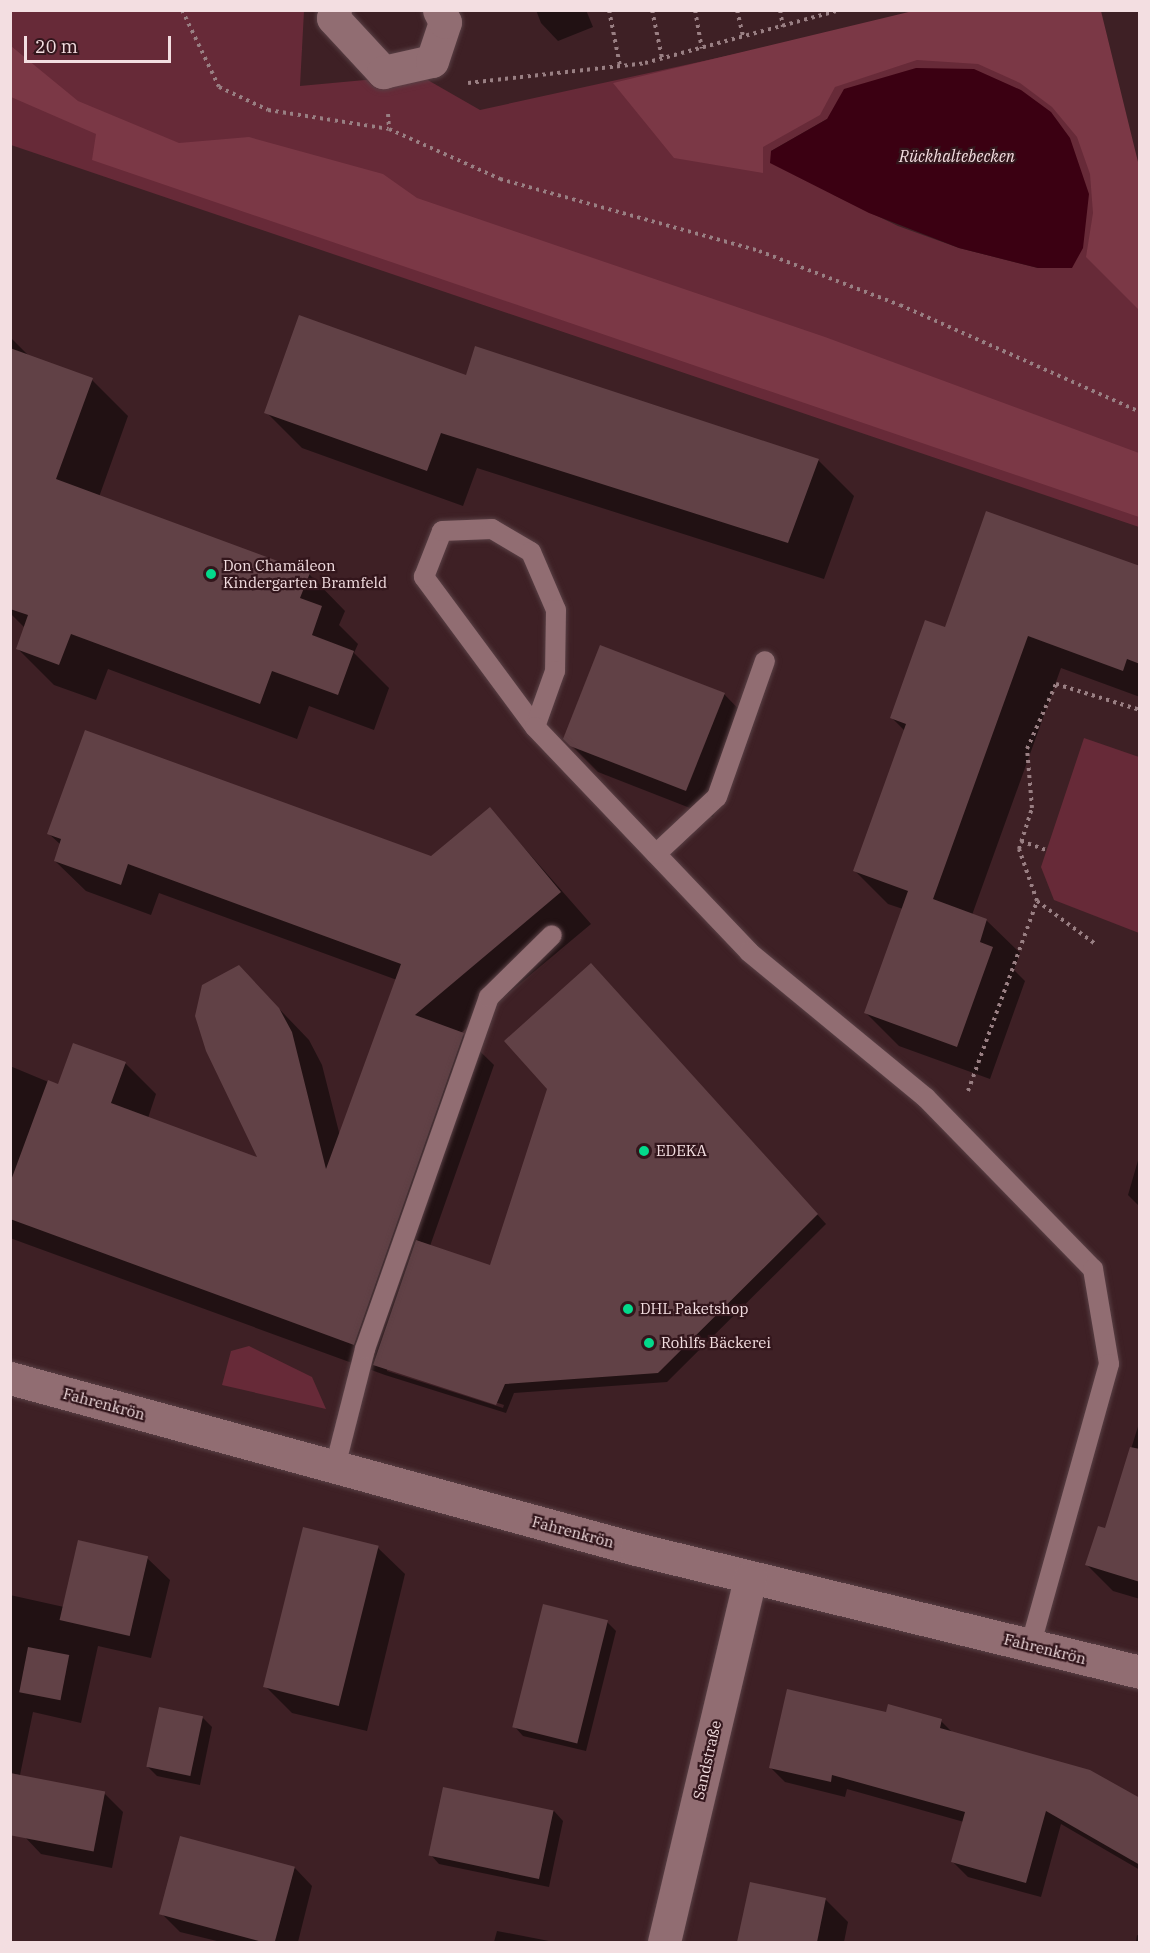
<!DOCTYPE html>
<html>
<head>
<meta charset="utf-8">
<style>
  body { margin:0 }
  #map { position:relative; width:1150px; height:1953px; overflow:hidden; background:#3e2025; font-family:"IBM Plex Serif",serif }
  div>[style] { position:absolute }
  .green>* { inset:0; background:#672a38 }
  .forest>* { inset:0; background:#7b3846 }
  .water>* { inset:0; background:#3b0012 }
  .shadow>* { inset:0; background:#0007 }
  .building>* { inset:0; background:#614146; transform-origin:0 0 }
  .path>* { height:4px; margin-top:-2px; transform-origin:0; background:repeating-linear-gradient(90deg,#997f83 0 3px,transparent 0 7.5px) }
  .roads { filter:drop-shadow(0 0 2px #594045) drop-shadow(0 0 2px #594045) }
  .service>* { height:20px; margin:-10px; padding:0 10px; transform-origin:10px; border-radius:10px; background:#916d72 }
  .minor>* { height:33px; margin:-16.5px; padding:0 16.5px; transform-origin:16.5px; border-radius:16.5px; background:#916d72 }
  .dots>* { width:16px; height:16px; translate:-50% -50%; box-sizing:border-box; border:3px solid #33161c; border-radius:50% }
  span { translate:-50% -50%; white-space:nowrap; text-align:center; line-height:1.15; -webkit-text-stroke:4.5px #33161c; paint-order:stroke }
  .poi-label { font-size:15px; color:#f3dee1 }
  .left { translate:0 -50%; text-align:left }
  .street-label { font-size:15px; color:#f3dee1 }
  .water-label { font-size:16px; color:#f4dee1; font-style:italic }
  .frame { position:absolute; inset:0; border:12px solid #f3dee1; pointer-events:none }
  .scale { position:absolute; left:24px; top:36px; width:147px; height:27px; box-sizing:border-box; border:3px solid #f3dee1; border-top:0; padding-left:8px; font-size:18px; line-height:21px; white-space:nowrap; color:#f3dee1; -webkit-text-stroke:4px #33161c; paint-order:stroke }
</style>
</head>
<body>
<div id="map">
  <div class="green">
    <i style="clip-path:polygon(evenodd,10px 11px,304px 11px,300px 86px,419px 75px,480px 110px,932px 11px,1086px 11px,1139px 209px,1139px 527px,11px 145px,10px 11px,827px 119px,1072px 268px,1038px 268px,959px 248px,898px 226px,834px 195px,771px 151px,827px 119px)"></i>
    <i style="clip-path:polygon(1084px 738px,1139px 757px,1139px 933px,1054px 900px,1041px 867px)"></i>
    <i style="clip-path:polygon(249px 1346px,312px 1377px,326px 1409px,222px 1385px,231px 1351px)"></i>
  </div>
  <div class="forest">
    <i style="clip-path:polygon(917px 10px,1101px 11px,1139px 166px,1139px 310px,1086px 257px,1093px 213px,1090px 174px,1077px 137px,1052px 107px,1020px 83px,978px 64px,917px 60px,835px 87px,820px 115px,763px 147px,763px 173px,674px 158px,613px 83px)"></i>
    <i style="clip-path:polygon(11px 46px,78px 101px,179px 143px,249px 137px,383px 174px,417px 198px,825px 337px,1139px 453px,1139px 517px,92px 160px,96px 134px,11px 97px)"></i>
  </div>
  <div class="water">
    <i style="clip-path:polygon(916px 68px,974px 69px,1021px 90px,1051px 112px,1070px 138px,1089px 194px,1083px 248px,1072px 268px,1038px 268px,959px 248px,869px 213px,770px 163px,771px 151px,827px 119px,844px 89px)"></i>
  </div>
  <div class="shadow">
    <i style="clip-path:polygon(536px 10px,586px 10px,593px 27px,558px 41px,541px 23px)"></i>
    <i style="clip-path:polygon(10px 337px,30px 357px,92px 380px,128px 416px,99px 497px,309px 574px,345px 611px,339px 625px,358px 644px,354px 653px,389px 688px,374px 730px,309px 706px,297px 739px,108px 669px,96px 700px,54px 685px,18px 649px,25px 628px,10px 613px)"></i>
    <i style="clip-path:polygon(467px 377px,818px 460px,854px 496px,824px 579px,477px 468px,463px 506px,302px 448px,266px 412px)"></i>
    <i style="clip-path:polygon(1140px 567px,1140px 697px,1061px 668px,972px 915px,986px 920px,1020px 953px,1014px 970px,1025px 981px,990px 1079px,899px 1046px,866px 1013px,903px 909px,888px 904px,855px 871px,905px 731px,892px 718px,946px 629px)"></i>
    <i style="clip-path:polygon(724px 694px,750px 721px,713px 817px,598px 772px,565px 739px)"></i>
    <i style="clip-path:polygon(evenodd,490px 809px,591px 924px,461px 1033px,494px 1065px,430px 1246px,491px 1266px,549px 1088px,600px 974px,826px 1224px,667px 1382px,514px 1393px,506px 1413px,385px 1375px,10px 1238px,10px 1066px,58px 1086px,74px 1045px,126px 1064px,156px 1094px,148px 1118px,260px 1159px,239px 967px,309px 1040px,322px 1065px,340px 1136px,397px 980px,159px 893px,151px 915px,86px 891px,55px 861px,61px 845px,49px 834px,431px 858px,490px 809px,387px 1367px,504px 1405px,503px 1408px,387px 1371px,387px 1367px)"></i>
    <i style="clip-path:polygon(1139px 1157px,1140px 1157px,1140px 1207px,1128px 1195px)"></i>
    <i style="clip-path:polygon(1140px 1420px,1140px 1599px,1113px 1591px,1087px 1565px,1106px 1530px)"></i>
    <i style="clip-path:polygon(378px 1548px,405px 1574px,367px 1731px,292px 1713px,265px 1686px)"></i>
    <i style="clip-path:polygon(147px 1558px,170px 1580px,151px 1658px,98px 1646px,81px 1723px,33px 1712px,20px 1775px,10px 1773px,10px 1595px,64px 1607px)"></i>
    <i style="clip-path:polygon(607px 1622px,616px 1631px,586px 1751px,523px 1736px,514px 1726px)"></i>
    <i style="clip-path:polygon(887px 1714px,941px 1721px,954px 1734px,1140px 1800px,1140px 1870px,1061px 1824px,1041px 1897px,968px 1877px,953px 1862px,964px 1822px,847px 1789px,845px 1797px,785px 1782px,770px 1767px)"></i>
    <i style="clip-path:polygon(203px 1718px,212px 1727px,200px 1785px,157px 1776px,148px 1767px)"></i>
    <i style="clip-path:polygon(104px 1793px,123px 1812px,112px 1868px,41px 1854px,23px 1835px)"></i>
    <i style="clip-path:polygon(554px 1811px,563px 1821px,549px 1887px,439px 1864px,430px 1854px)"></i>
    <i style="clip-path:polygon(294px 1867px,312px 1886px,298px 1942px,221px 1942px,180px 1932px,161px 1913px)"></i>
    <i style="clip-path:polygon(751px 1884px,826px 1900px,848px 1922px,844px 1942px,739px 1942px)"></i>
    <i style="clip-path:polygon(497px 1931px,554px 1942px,494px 1942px)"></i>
    <i style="clip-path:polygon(1137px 1935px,1140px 1936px,1140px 1942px,1136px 1942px)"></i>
  </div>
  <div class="building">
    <i style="clip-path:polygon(299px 315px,466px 375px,475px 346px,819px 459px,788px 543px,441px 433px,427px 471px,264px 413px)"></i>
    <i style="clip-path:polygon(10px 348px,93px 378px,56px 479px,310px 573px,300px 598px,322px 606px,312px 635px,354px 651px,338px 695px,272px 671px,260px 704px,71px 634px,59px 665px,16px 649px,28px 615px,10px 609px)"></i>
    <i style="clip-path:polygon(986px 511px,1140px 566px,1140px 664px,1127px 659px,1123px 671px,1028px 636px,933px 899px,987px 919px,980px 942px,993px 947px,957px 1047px,864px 1013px,908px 891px,853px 871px,906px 724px,890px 718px,925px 620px,945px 627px)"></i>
    <i style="clip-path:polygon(600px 645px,725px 693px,686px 791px,570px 746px,563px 739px)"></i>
    <i style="clip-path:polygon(85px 730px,431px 856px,490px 807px,561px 892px,415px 1015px,464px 1033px,354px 1345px,10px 1219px,10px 1183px,48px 1080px,58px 1084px,73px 1043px,126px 1062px,111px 1103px,257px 1157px,206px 1051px,195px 1016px,202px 985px,239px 965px,279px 1008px,292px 1032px,326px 1169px,401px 964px,128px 864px,121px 885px,54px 861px,61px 839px,47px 834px)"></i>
    <i style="clip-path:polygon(591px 963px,818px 1214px,658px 1373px,505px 1384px,496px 1405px,373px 1365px,416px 1240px,490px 1265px,547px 1089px,504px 1041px)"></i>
    <i style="clip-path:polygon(1130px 1447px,1140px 1449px,1140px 1582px,1085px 1565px,1098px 1526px,1105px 1528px)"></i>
    <i style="left:303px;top:1527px;width:78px;height:165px;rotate:14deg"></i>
    <i style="left:78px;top:1540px;width:72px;height:82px;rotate:13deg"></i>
    <i style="left:543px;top:1604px;width:67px;height:127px;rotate:14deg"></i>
    <i style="left:28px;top:1647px;width:42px;height:46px;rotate:11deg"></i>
    <i style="clip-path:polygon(787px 1689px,886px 1712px,888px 1704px,942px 1719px,940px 1728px,1090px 1770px,1140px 1798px,1140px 1865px,1046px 1811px,1026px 1883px,951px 1862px,965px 1812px,832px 1775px,831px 1782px,769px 1768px)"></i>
    <i style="left:159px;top:1707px;width:45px;height:61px;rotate:12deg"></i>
    <i style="left:10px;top:1773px;width:97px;height:61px;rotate:11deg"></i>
    <i style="left:443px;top:1787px;width:113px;height:70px;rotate:12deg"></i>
    <i style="left:180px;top:1836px;width:119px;height:81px;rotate:15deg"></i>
    <i style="clip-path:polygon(750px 1882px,826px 1898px,817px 1942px,737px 1942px)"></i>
  </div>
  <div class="path">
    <i style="left:182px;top:10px;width:85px;rotate:64.3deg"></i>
    <i style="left:219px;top:87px;width:54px;rotate:25.1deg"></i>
    <i style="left:268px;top:110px;width:122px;rotate:8.9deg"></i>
    <i style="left:609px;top:10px;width:57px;rotate:78.9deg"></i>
    <i style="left:652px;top:10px;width:49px;rotate:78.2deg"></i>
    <i style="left:695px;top:10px;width:39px;rotate:80deg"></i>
    <i style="left:737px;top:10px;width:28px;rotate:77deg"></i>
    <i style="left:780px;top:10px;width:17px;rotate:80deg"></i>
    <i style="left:468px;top:83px;width:178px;rotate:-6.4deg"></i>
    <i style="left:645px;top:63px;width:202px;rotate:-15.2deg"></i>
    <i style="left:388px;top:114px;width:15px;rotate:86deg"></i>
    <i style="left:389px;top:129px;width:122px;rotate:24.2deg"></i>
    <i style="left:500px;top:179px;width:269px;rotate:15.5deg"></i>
    <i style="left:759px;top:251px;width:151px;rotate:21deg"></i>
    <i style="left:900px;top:305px;width:263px;rotate:24deg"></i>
    <i style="left:1021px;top:841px;width:27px;rotate:20deg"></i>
    <i style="left:1037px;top:901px;width:71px;rotate:36.4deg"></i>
    <i style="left:968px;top:1091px;width:202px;rotate:-70deg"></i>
    <i style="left:1037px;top:901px;width:55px;rotate:-109.1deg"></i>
    <i style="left:1019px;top:849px;width:43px;rotate:-72.4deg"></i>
    <i style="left:1032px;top:808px;width:59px;rotate:-94.8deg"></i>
    <i style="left:1027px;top:749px;width:71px;rotate:-66deg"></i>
    <i style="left:1056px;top:684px;width:88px;rotate:17.2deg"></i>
  </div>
  <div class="roads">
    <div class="service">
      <i style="left:535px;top:727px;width:187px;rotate:-126.5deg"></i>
      <i style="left:424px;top:577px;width:49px;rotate:-68.6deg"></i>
      <i style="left:442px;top:531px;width:50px;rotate:-2.3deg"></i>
      <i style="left:492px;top:529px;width:45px;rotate:30.5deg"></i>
      <i style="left:531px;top:552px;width:63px;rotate:66.7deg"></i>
      <i style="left:556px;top:610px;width:61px;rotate:90.9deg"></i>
      <i style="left:555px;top:671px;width:59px;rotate:109.7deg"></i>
      <i style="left:535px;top:727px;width:311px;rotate:46.4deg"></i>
      <i style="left:749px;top:952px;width:229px;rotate:39.5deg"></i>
      <i style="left:926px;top:1098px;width:239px;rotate:45.7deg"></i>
      <i style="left:1093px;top:1269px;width:96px;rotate:80.4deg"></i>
      <i style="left:1109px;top:1364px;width:293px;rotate:105.6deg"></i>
      <i style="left:656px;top:854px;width:83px;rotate:-43.1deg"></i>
      <i style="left:717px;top:797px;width:144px;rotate:-70.6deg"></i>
      <i style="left:335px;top:1467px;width:122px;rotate:-75.7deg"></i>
      <i style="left:365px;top:1349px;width:373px;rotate:-70.6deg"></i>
      <i style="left:489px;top:997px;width:88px;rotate:-44.5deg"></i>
    </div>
    <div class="minor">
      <i style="left:335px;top:10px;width:8px;rotate:104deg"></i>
      <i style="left:333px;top:18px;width:74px;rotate:47.2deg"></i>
      <i style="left:383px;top:72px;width:50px;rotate:-12.7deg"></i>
      <i style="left:432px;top:61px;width:41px;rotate:-71.6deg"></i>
      <i style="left:445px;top:22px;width:13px;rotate:-117deg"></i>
      <i style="left:10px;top:1378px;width:649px;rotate:15.28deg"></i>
      <i style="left:636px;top:1549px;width:519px;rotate:13.71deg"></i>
      <i style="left:664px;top:1942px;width:374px;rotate:-76.7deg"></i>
    </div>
  </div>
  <div class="dots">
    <i style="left:211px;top:574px;background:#03d98b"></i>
    <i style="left:644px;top:1151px;background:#03d98b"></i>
    <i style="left:628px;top:1309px;background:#03d98b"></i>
    <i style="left:649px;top:1343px;background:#03d98b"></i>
  </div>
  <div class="poi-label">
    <span class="left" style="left:223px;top:574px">Don Chamäleon<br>Kindergarten Bramfeld</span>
    <span class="left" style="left:656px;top:1151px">EDEKA</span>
    <span class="left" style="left:640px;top:1309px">DHL Paketshop</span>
    <span class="left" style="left:661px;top:1343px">Rohlfs Bäckerei</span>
  </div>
  <div class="street-label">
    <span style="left:104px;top:1404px;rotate:15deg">Fahrenkrön</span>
    <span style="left:573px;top:1532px;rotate:15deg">Fahrenkrön</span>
    <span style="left:1045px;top:1649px;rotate:14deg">Fahrenkrön</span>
    <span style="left:707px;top:1760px;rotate:-77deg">Sandstraße</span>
  </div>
  <div class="water-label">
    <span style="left:957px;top:156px">Rückhaltebecken</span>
  </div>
  <div class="frame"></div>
  <div class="scale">20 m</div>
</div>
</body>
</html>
